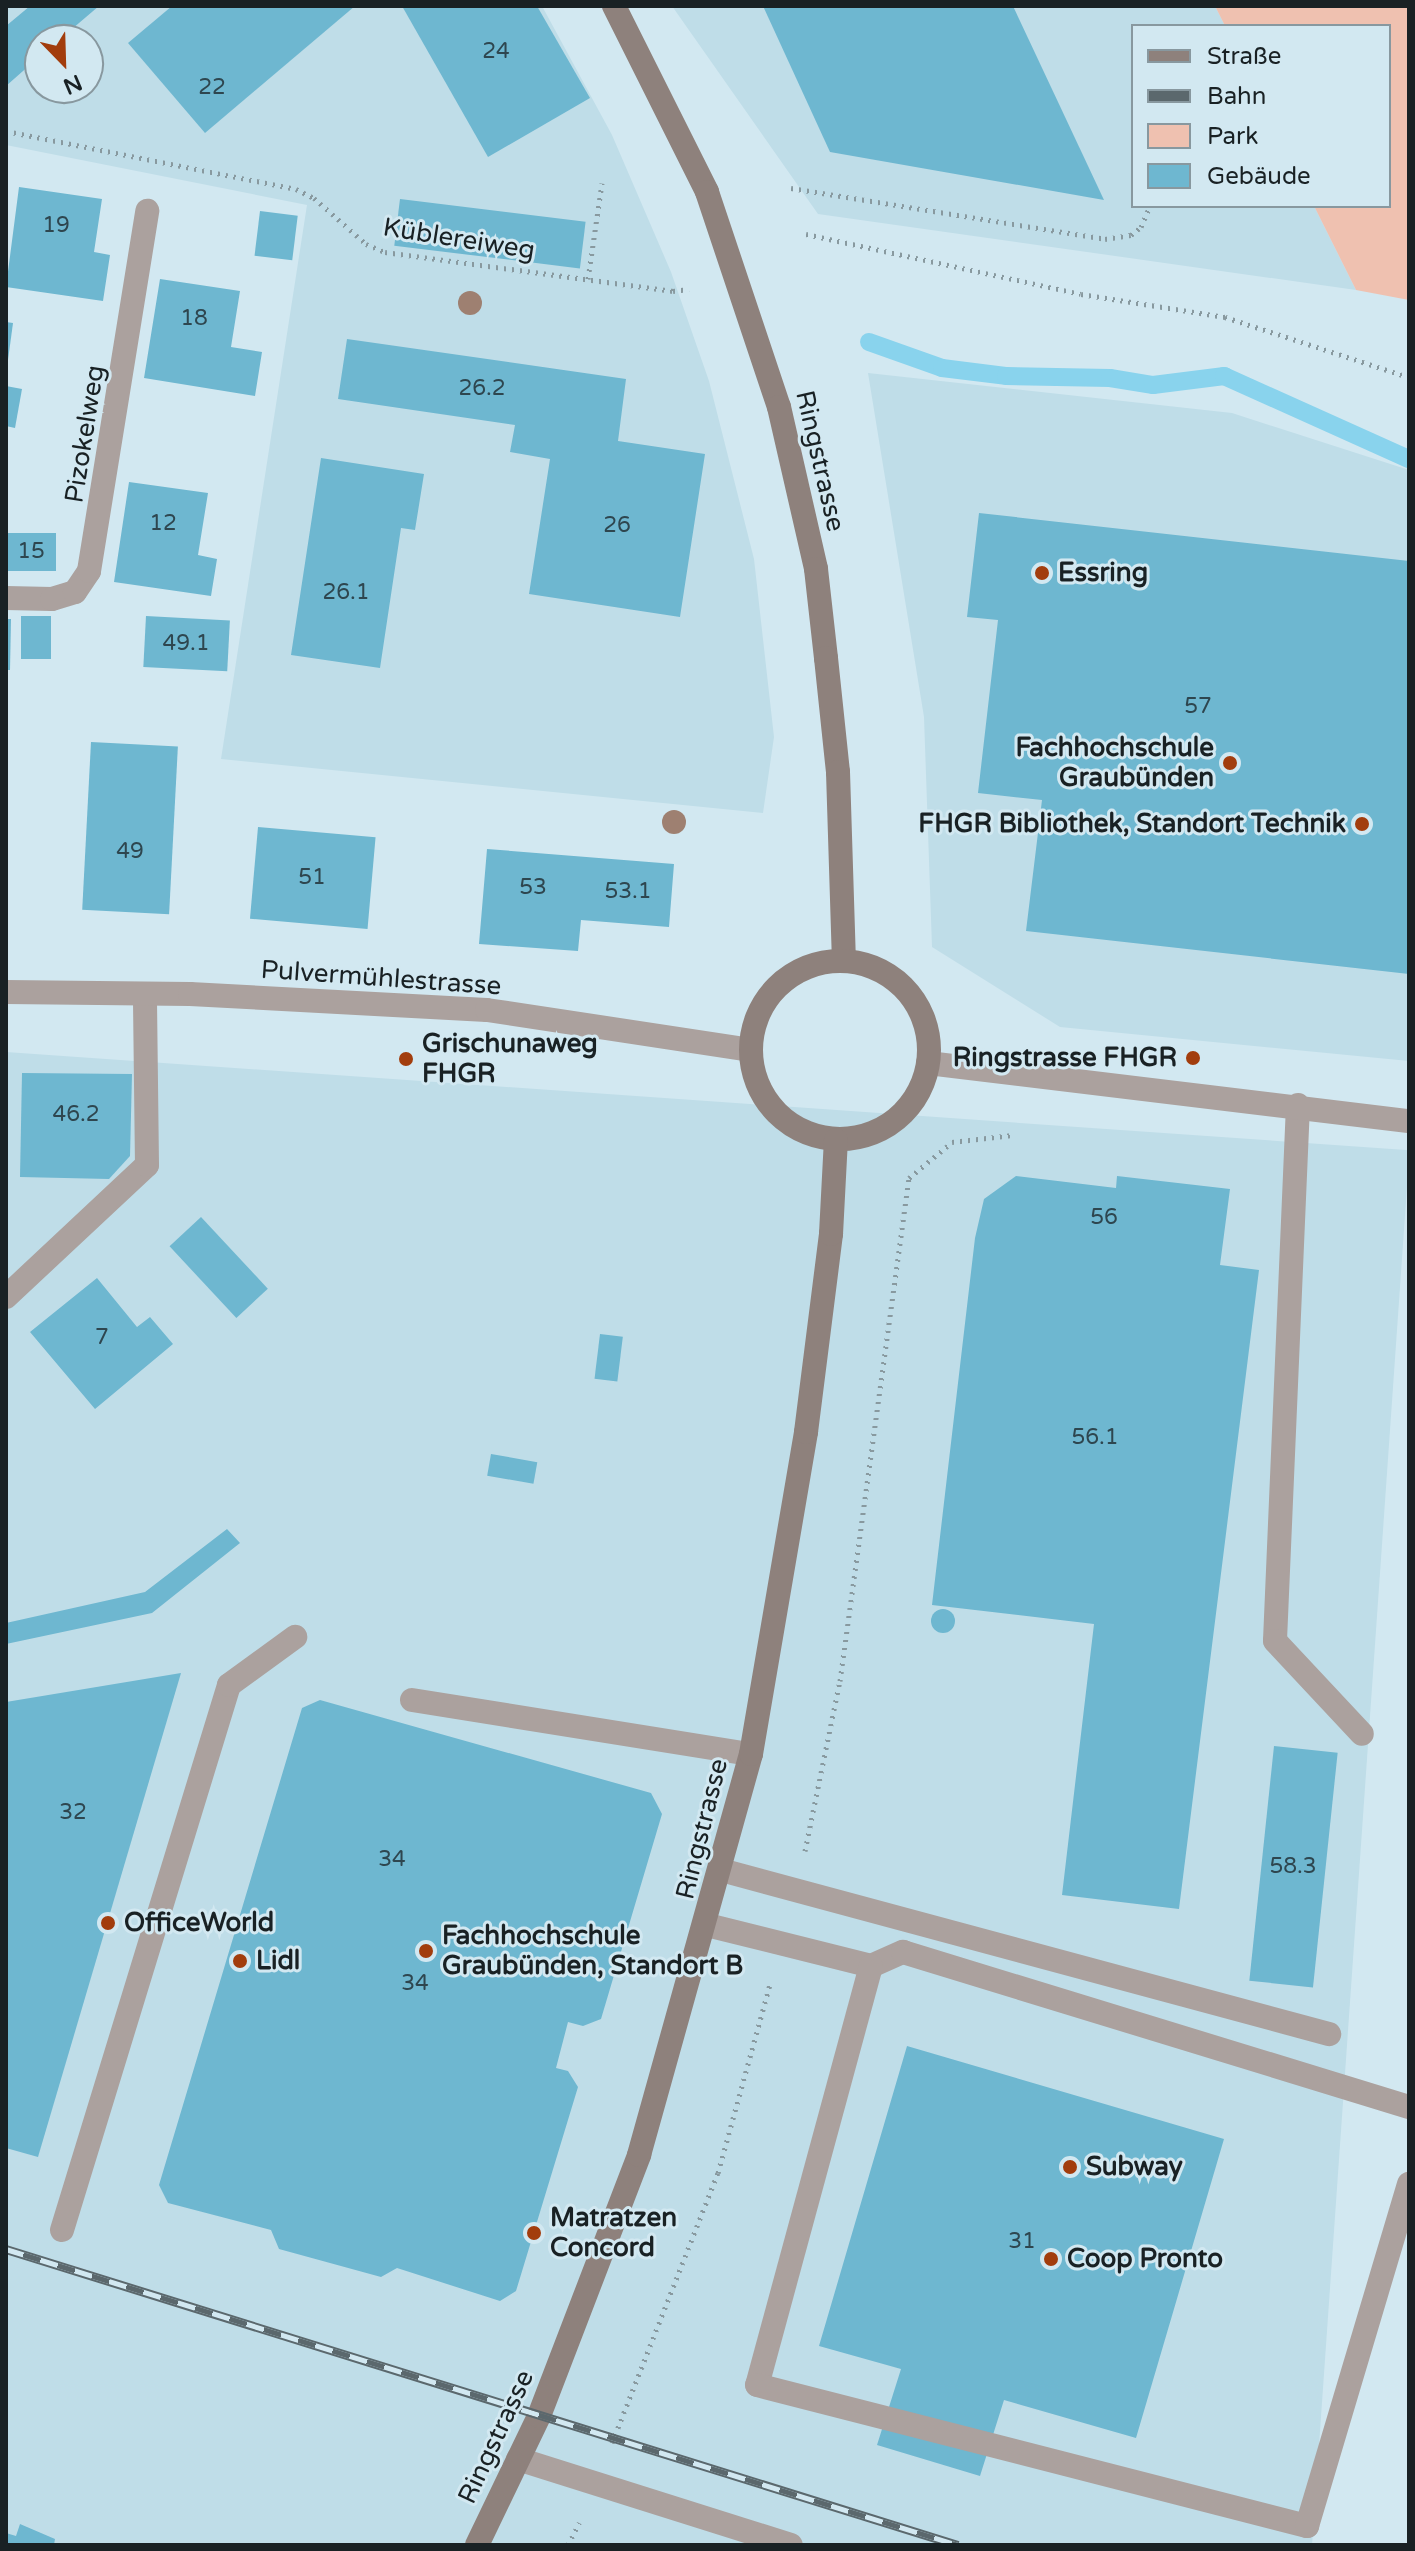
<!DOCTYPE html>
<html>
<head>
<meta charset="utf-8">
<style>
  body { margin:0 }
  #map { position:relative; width:1415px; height:2551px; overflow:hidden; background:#d2e8f1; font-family:"Varela Round",sans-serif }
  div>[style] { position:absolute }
  .built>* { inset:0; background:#bfdde8; transform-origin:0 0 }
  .green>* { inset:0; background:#efc1b0 }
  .stream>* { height:18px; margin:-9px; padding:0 9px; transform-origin:9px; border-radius:9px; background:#89d3ed }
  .building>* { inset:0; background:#6eb7d0; transform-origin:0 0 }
  .round { border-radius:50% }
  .path>* { height:5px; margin-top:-2.5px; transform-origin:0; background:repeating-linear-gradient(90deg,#88999f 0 2px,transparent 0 8px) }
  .service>* { height:24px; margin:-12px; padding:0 12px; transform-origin:12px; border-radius:12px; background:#aba19e }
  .tertiary>* { height:24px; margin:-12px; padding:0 12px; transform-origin:12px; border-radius:12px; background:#aba19e }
  .secondary>* { height:24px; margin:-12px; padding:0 12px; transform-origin:12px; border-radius:12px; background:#8e817c }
  .secondary>.ring { margin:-12px; padding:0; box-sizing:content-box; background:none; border:24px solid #8e817c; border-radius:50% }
  .rail>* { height:9px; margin-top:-4.5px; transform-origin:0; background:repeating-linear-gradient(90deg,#d2e8f1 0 18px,#5b686d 0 36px); box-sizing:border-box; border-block:2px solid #5b686d }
  .trees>* { width:24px; height:24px; margin:-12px; border-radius:50%; background:#9e8071 }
  .dots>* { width:22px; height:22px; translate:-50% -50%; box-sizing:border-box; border:4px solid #d2e8f1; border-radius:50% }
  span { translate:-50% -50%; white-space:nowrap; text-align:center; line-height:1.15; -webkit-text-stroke:6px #d2e8f1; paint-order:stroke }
  .number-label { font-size:22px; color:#2e464f }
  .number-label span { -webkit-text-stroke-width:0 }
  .street-label { font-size:26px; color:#192124 }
  .poi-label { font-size:26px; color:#192124; font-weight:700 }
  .left { translate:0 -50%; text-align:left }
  .right { translate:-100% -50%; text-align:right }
  .frame { position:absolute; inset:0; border:8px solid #192124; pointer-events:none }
  .legend { position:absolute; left:1131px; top:24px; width:260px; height:184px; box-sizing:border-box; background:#d2e8f1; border:2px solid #88989f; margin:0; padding:10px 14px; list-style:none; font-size:24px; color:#192124 }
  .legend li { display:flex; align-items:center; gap:16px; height:40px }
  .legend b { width:40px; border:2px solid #88989f }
  .north { position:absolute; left:24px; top:24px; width:80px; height:80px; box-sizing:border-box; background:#d2e8f1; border:2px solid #88989f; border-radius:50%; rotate:157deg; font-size:22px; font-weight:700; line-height:32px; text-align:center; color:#192124 }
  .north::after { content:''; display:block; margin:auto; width:28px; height:36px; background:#a23d0d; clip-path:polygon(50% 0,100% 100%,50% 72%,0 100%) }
</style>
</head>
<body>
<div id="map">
  <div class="built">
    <i style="clip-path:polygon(evenodd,6px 6px,542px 6px,612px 135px,671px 272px,709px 381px,754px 559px,774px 737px,763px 813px,221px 759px,307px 205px,6px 145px,6px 6px,40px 40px,88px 40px,88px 88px,40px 88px,40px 40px)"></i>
    <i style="clip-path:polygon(672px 6px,1215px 6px,1225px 26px,1133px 26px,1133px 206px,1314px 206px,1356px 290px,818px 214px)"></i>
    <i style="clip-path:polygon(868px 373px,1232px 413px,1409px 470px,1409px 1061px,1060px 1027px,932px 947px,924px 717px)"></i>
    <i style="left:6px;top:1052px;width:1407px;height:1493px;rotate:4deg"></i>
  </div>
  <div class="green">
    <i style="clip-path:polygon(1215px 6px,1409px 6px,1409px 300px,1356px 290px,1314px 206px,1389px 206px,1389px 26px,1225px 26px)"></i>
  </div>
  <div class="stream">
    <i style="left:869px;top:342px;width:77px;rotate:19.6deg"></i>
    <i style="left:942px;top:368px;width:64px;rotate:7.1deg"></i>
    <i style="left:1006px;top:376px;width:104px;rotate:1.1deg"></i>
    <i style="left:1110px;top:378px;width:44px;rotate:9.2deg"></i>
    <i style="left:1153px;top:385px;width:72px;rotate:-7.2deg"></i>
    <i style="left:1224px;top:376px;width:203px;rotate:24.2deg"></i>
  </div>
  <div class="building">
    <i style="clip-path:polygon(30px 6px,99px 6px,59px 40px,40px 40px,40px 56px,6px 86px,6px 26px)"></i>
    <i style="clip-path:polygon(172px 6px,355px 6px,205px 133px,128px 43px)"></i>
    <i style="clip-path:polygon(402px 6px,537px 6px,590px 98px,488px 157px)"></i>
    <i style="clip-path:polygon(763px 6px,1013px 6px,1104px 200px,830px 152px)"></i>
    <i style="clip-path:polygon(19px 187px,102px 199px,94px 252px,110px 255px,103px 301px,6px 287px)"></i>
    <i style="left:400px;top:199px;width:187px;height:47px;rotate:7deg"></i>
    <i style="left:260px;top:211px;width:38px;height:45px;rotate:7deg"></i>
    <i style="clip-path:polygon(160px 279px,240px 291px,231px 347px,262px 352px,255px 396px,144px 378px)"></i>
    <i style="clip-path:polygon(6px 322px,13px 323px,8px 360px,6px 360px)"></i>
    <i style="clip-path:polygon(347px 339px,626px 379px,618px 441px,705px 454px,680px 617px,529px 594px,550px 459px,510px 452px,515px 425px,338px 399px)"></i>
    <i style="clip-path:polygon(6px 386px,22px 389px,15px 428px,6px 426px)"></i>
    <i style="clip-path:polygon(321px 458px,424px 474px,415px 530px,401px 528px,380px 668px,291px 655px)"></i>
    <i style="clip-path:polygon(129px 482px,208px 493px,198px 555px,217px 559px,211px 596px,114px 582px)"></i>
    <i style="clip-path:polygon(979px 513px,1409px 561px,1409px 974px,1026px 931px,1042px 800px,978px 793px,998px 620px,967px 617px)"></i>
    <i style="left:6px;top:533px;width:50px;height:38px"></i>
    <i style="left:21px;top:616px;width:30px;height:43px"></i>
    <i style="left:146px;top:616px;width:84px;height:51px;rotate:3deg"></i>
    <i style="clip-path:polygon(6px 619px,11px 619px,10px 670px,6px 670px)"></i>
    <i style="left:91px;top:742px;width:87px;height:168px;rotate:3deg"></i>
    <i style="left:258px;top:827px;width:118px;height:92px;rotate:5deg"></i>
    <i style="clip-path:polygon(487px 849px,674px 864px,669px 927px,581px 920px,578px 951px,479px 944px)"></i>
    <i style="clip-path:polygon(22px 1073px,132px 1074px,130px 1156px,109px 1179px,20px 1177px)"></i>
    <i style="clip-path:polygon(1016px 1176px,1116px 1188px,1117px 1176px,1230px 1189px,1220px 1265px,1259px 1270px,1179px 1909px,1062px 1895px,1094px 1624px,932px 1605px,975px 1238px,984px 1199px)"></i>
    <i style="left:201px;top:1217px;width:98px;height:43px;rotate:47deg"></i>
    <i style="clip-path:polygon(97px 1278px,137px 1327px,150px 1317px,173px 1344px,95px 1409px,30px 1332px)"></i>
    <i style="left:600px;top:1334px;width:23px;height:45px;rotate:7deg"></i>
    <i style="left:491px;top:1454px;width:47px;height:22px;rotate:10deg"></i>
    <i style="clip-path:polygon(227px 1529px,240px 1543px,152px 1613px,6px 1644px,6px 1623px,145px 1592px)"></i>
    <i class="round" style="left:931px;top:1609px;width:24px;height:24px"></i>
    <i style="clip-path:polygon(181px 1673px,38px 2157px,6px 2148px,6px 1702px)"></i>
    <i style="clip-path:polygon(320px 1700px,651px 1793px,662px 1814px,601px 2019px,583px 2026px,568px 2022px,556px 2068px,568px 2071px,578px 2087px,516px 2291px,500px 2301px,397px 2268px,381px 2277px,279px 2249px,271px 2230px,168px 2203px,159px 2185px,302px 1708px)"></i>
    <i style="left:1274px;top:1746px;width:64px;height:236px;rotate:6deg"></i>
    <i style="clip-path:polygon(907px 2046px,1224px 2139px,1136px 2438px,1004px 2400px,980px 2476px,877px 2445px,901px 2369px,819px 2346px)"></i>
    <i style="clip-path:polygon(20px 2524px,55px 2539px,54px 2545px,6px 2545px,6px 2533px,16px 2536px)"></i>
  </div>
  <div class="path">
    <i style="left:6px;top:131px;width:296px;rotate:11.3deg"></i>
    <i style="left:296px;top:189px;width:20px;rotate:27deg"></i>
    <i style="left:314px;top:198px;width:69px;rotate:41.5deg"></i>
    <i style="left:366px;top:244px;width:21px;rotate:23deg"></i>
    <i style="left:385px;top:252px;width:291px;rotate:7.7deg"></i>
    <i style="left:673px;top:291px;width:16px;rotate:-7deg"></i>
    <i style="left:791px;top:188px;width:318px;rotate:9.2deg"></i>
    <i style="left:1105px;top:239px;width:26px;rotate:-9deg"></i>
    <i style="left:1131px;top:235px;width:13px;rotate:-39deg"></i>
    <i style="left:1141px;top:227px;width:23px;rotate:-67deg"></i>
    <i style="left:806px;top:234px;width:281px;rotate:12.3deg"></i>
    <i style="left:1081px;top:294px;width:146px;rotate:9.1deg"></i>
    <i style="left:1225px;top:317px;width:194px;rotate:18.1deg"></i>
    <i style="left:588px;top:279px;width:97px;rotate:-81.7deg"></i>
    <i style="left:805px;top:1851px;width:174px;rotate:-78.4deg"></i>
    <i style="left:840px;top:1681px;width:508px;rotate:-82.19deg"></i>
    <i style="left:909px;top:1178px;width:56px;rotate:-39.9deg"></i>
    <i style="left:952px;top:1142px;width:61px;rotate:-6.5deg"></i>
    <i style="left:612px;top:2443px;width:290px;rotate:-68.6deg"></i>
    <i style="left:718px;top:2173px;width:196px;rotate:-74.6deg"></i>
    <i style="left:568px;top:2545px;width:25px;rotate:-63deg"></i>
  </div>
  <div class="service">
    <i style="left:6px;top:598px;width:46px;rotate:1.2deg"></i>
    <i style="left:52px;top:599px;width:24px;rotate:-17deg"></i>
    <i style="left:75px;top:592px;width:25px;rotate:-56deg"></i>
    <i style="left:89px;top:571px;width:365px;rotate:-80.8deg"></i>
    <i style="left:1298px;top:1105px;width:536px;rotate:92.46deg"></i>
    <i style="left:1275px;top:1641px;width:127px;rotate:46.9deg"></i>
    <i style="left:6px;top:1297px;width:193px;rotate:-43.1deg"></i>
    <i style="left:147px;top:1165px;width:171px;rotate:-90.7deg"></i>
    <i style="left:412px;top:1700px;width:343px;rotate:9.1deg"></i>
    <i style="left:721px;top:1870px;width:630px;rotate:15.1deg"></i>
    <i style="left:707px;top:1925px;width:169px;rotate:14deg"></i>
    <i style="left:871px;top:1966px;width:35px;rotate:-24deg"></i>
    <i style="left:903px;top:1952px;width:529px;rotate:17.03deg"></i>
    <i style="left:871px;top:1966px;width:434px;rotate:105.2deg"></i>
    <i style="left:757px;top:2385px;width:568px;rotate:14.38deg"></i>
    <i style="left:1307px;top:2526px;width:357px;rotate:-73.4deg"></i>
    <i style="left:62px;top:2230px;width:570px;rotate:-72.96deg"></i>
    <i style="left:229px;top:1685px;width:82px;rotate:-36deg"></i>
    <i style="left:518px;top:2459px;width:286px;rotate:17.5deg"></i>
  </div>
  <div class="tertiary">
    <i style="left:6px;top:992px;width:184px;rotate:0.6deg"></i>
    <i style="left:190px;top:994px;width:297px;rotate:3.1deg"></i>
    <i style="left:487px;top:1010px;width:266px;rotate:8.6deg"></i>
    <i style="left:928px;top:1063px;width:484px;rotate:6.9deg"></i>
  </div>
  <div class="secondary">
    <i style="left:614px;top:6px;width:208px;rotate:63.4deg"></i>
    <i style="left:707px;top:192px;width:227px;rotate:71.5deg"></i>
    <i style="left:779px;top:407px;width:166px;rotate:77.1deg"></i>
    <i style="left:816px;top:569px;width:90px;rotate:83.6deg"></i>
    <i style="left:826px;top:658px;width:115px;rotate:84deg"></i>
    <i style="left:838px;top:772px;width:189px;rotate:88.2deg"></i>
    <i class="ring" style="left:751px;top:961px;width:154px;height:154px"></i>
    <i style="left:477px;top:2545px;width:143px;rotate:-64.3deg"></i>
    <i style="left:539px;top:2416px;width:280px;rotate:-69deg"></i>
    <i style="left:639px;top:2155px;width:416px;rotate:-74.4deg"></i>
    <i style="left:751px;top:1754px;width:327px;rotate:-80.3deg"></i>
    <i style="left:806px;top:1432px;width:200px;rotate:-82.8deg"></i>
    <i style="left:831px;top:1234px;width:94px;rotate:-87deg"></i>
  </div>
  <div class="rail">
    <i style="left:6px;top:2249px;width:997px;rotate:17.27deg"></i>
  </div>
  <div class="trees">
    <i style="left:470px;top:303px"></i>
    <i style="left:674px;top:822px"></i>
  </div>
  <div class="dots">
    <i style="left:1042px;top:573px;background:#a23d0d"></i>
    <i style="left:1230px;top:763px;background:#a23d0d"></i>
    <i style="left:1362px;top:824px;background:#a23d0d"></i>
    <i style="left:1193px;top:1058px;background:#a23d0d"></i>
    <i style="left:406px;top:1059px;background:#a23d0d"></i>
    <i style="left:108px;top:1923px;background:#a23d0d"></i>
    <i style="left:426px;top:1951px;background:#a23d0d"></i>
    <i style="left:240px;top:1961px;background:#a23d0d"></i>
    <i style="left:1070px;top:2167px;background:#a23d0d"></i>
    <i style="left:534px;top:2233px;background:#a23d0d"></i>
    <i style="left:1051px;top:2259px;background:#a23d0d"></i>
  </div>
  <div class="number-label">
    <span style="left:496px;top:52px">24</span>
    <span style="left:212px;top:88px">22</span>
    <span style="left:56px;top:226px">19</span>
    <span style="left:194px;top:319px">18</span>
    <span style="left:482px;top:389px">26.2</span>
    <span style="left:163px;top:524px">12</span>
    <span style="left:617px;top:526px">26</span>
    <span style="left:31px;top:552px">15</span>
    <span style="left:346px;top:593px">26.1</span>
    <span style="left:186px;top:644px">49.1</span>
    <span style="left:1198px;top:707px">57</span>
    <span style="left:130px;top:852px">49</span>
    <span style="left:312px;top:878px">51</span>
    <span style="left:533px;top:888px">53</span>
    <span style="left:628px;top:892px">53.1</span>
    <span style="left:76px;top:1115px">46.2</span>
    <span style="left:1104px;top:1218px">56</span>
    <span style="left:102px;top:1338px">7</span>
    <span style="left:1095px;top:1438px">56.1</span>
    <span style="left:73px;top:1813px">32</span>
    <span style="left:392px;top:1860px">34</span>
    <span style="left:1293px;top:1867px">58.3</span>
    <span style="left:415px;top:1984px">34</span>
    <span style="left:1022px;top:2242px">31</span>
  </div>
  <div class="street-label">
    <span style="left:459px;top:239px;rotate:9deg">Küblereiweg</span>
    <span style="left:85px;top:434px;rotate:-81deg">Pizokelweg</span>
    <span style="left:820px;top:461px;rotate:77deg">Ringstrasse</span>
    <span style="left:381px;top:978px;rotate:4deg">Pulvermühlestrasse</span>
    <span style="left:702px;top:1829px;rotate:-76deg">Ringstrasse</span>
    <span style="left:496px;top:2437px;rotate:-65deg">Ringstrasse</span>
  </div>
  <div class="poi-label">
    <span class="left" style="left:1058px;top:573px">Essring</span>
    <span class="right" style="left:1214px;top:763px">Fachhochschule<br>Graubünden</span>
    <span class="right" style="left:1346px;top:824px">FHGR Bibliothek, Standort Technik</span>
    <span class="left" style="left:422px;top:1059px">Grischunaweg<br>FHGR</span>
    <span class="right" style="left:1177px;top:1058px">Ringstrasse FHGR</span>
    <span class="left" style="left:124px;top:1923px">OfficeWorld</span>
    <span class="left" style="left:442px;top:1951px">Fachhochschule<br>Graubünden, Standort B</span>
    <span class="left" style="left:256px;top:1961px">Lidl</span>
    <span class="left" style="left:1086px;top:2167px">Subway</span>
    <span class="left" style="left:550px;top:2233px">Matratzen<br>Concord</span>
    <span class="left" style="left:1067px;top:2259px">Coop Pronto</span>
  </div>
  <div class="frame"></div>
  <ul class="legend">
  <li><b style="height:10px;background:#8e817c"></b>Straße</li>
  <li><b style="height:10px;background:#5b686d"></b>Bahn</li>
  <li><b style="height:22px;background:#efc1b0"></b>Park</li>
  <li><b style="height:22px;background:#6eb7d0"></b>Gebäude</li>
  </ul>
  <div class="north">N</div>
</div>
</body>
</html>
